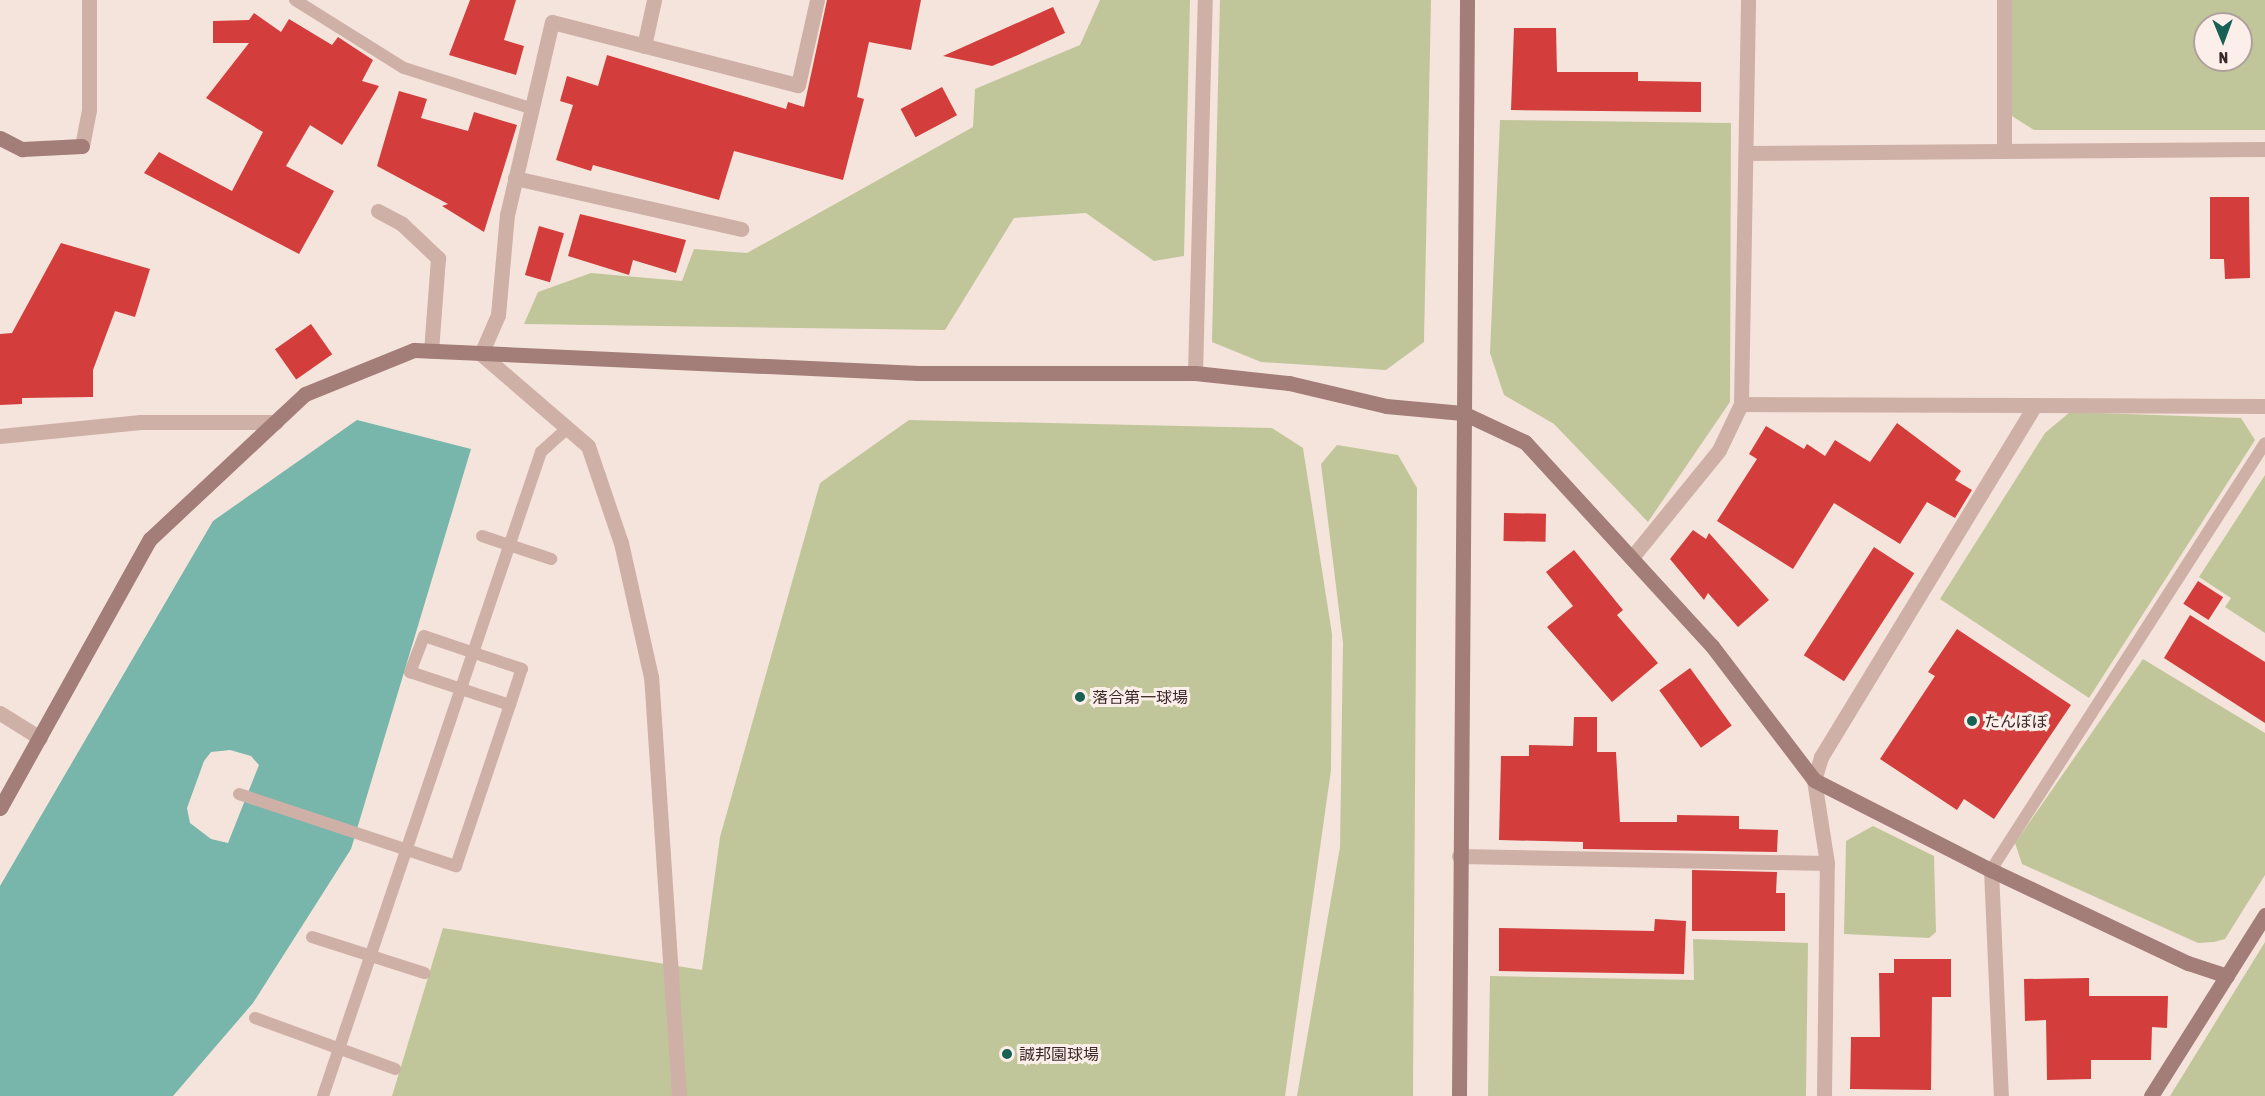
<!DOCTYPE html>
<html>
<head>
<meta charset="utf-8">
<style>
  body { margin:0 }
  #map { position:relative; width:2265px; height:1096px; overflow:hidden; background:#f5e4dc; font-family:"Asap Condensed","Noto Sans JP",sans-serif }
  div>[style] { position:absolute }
  .green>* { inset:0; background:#c1c69a }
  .water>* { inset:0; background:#78b5aa }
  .building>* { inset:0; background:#d33e3c; transform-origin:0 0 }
  .lane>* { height:12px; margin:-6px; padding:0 6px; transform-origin:6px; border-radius:6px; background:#cfb0a7 }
  .street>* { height:15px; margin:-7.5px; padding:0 7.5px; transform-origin:7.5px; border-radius:7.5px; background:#cfb0a7 }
  .secondary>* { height:15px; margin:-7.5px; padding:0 7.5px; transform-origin:7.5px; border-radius:7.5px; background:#a37d77 }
  .dots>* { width:16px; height:16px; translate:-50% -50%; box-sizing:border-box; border:3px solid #fcefe9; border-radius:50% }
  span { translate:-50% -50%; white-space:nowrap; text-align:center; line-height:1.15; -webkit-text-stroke:6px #fcefe9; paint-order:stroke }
  .poi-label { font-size:16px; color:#3a2928 }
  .left { translate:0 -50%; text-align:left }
  .north { position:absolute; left:2193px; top:12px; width:60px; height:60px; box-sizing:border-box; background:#fcefe9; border:2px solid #aea09c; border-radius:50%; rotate:179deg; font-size:16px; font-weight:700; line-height:24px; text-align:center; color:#3a2928 }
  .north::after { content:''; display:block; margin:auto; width:21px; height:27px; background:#186155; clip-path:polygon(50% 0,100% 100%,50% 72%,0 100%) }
</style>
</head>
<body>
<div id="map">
  <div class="green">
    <div style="clip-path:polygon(1100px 0,1190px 0,1184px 256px,1154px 261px,1086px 213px,1014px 218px,945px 330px,524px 324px,538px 292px,591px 273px,682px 281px,694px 249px,747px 253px,973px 127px,975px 89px,1080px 45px)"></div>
    <div style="clip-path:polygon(1220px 0,1431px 0,1424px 342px,1386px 370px,1261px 362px,1212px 342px)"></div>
    <div style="clip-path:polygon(evenodd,2011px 0,2265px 0,2265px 130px,2034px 130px,2004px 111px,2011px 0,2205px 24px,2241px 24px,2241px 60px,2205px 60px,2205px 24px)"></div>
    <div style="clip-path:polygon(1500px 120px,1731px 123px,1730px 402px,1648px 522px,1554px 424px,1504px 395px,1490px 353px)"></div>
    <div style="clip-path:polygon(2070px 412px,2241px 418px,2255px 440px,2089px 698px,1940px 599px,2045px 433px)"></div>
    <div style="clip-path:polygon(909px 420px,1272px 428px,1303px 448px,1332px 634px,1331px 770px,1285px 1096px,392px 1096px,443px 928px,702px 970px,720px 837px,820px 483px)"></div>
    <div style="clip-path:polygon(1337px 445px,1398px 455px,1417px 488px,1413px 1096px,1297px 1096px,1340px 847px,1343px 643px,1321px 464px)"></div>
    <div style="clip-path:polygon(2265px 475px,2265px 633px,2225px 607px,2231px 598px,2199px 577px)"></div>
    <div style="clip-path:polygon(2143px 659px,2265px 733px,2265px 875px,2225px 939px,2214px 942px,2198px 943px,2022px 864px,2015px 843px)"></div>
    <div style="clip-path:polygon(1873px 826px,1934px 856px,1936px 932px,1929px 938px,1844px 934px,1846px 841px)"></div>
    <div style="clip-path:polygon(1693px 939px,1808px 943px,1806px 1096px,1488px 1096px,1490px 976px,1694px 980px)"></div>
    <div style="clip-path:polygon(2265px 942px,2265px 1096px,2170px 1096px)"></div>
  </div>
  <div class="water">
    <div style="clip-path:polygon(evenodd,357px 420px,471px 449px,351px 849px,253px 1003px,173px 1096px,0 1096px,0 886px,213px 521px,357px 420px,230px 750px,251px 756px,259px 765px,228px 843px,211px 839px,190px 823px,187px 808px,204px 761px,211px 752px,230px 750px)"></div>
  </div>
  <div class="building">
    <div style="clip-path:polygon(470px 0,516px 0,504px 40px,524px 46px,516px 75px,449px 55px)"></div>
    <div style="clip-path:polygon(827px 0,921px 0,911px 50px,869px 42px,857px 97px,864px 99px,843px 180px,734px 151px,719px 200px,593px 165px,591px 171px,556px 160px,573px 105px,560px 101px,567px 76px,598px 86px,607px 55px,786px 109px,788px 102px,804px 107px)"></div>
    <div style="clip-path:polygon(1053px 7px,1065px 33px,1018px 55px,992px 66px,943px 56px)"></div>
    <div style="clip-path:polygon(254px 13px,281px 32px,289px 19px,332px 45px,338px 37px,373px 60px,362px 81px,379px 86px,342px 145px,310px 125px,286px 166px,334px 191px,299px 254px,144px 173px,159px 152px,232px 191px,263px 132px,206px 98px,249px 43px,213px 43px,213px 21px,249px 20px)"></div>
    <div style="clip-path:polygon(1514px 28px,1556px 28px,1557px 72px,1638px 72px,1638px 81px,1701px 82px,1701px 112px,1511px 110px)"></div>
    <div style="left:942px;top:87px;width:32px;height:47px;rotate:62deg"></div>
    <div style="clip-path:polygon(399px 91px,427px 99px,421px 118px,468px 131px,474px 112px,517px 125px,484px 232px,442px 206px,448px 204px,377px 166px)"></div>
    <div style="clip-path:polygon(2210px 197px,2249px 197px,2250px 278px,2225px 279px,2224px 259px,2210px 259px)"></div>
    <div style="clip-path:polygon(580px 214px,686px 240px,676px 273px,633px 260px,629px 275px,568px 256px)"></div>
    <div style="left:539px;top:226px;width:26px;height:51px;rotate:16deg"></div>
    <div style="clip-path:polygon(61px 243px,150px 269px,135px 317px,115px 311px,93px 370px,93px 397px,22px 398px,22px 404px,0 405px,0 334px,12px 333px)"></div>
    <div style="left:311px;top:324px;width:37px;height:44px;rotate:55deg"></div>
    <div style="clip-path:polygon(1897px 423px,1961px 471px,1955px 480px,1972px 490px,1955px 518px,1927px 502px,1900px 544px,1834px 503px,1793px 569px,1717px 521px,1757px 459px,1749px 454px,1766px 426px,1804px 449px,1807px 444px,1825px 456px,1835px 440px,1870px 462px)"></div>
    <div style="left:1504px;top:513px;width:42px;height:28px;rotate:1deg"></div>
    <div style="clip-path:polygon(1693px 530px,1706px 539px,1709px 533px,1769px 600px,1738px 627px,1708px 593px,1704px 600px,1670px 559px)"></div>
    <div style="left:1874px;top:547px;width:48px;height:129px;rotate:33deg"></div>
    <div style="clip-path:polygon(1574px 550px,1623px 610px,1617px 615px,1658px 663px,1612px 702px,1547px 627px,1573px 606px,1546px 572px)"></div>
    <div style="left:2198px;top:581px;width:30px;height:27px;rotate:33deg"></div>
    <div style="clip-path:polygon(2190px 615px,2265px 662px,2265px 723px,2164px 658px)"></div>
    <div style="clip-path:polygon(1957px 629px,2071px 705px,1994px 819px,1964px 799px,1957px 810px,1880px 759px,1935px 676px,1928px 672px)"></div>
    <div style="left:1690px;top:668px;width:71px;height:38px;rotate:54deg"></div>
    <div style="clip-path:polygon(1574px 717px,1597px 717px,1597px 752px,1616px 752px,1620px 822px,1677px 822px,1677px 815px,1739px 816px,1739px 829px,1778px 830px,1777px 852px,1583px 849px,1583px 842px,1499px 840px,1501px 756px,1529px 756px,1529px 745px,1573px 746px)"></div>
    <div style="clip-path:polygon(1692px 870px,1777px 872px,1776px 893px,1785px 893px,1785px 931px,1692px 931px)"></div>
    <div style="clip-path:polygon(1655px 919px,1686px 921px,1684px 974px,1499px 971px,1499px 928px,1654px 931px)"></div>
    <div style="clip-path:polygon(1894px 959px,1951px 959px,1951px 997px,1932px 997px,1931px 1090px,1850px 1089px,1851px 1037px,1880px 1037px,1879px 973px,1894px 973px)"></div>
    <div style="clip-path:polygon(2089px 978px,2089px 996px,2168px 996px,2167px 1028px,2152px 1027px,2151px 1060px,2091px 1060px,2091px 1079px,2047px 1080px,2046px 1020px,2025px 1021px,2024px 979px)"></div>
  </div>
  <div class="lane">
    <div style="left:295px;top:0;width:128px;rotate:32deg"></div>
    <div style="left:404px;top:68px;width:135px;rotate:17.6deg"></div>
    <div style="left:482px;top:536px;width:73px;rotate:18.4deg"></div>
    <div style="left:239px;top:794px;width:229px;rotate:18.4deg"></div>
    <div style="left:456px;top:866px;width:170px;rotate:-71.5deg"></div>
    <div style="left:510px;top:705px;width:38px;rotate:-72deg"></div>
    <div style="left:522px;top:669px;width:103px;rotate:-161.4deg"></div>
    <div style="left:424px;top:636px;width:39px;rotate:111deg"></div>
    <div style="left:410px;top:672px;width:105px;rotate:18.3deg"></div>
    <div style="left:1991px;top:870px;width:507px;rotate:-57.31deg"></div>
    <div style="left:312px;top:937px;width:118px;rotate:17.8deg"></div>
    <div style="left:255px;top:1018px;width:149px;rotate:20deg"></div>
    <div style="left:323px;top:1096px;width:680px;rotate:-71.3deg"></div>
    <div style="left:541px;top:452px;width:36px;rotate:-42deg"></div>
  </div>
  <div class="street">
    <div style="left:2004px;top:0;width:147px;rotate:90deg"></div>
    <div style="left:644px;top:46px;width:47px;rotate:-77.7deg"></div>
    <div style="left:82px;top:146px;width:37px;rotate:-79deg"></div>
    <div style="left:89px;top:110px;width:110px;rotate:-90deg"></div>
    <div style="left:1746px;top:153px;width:519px;rotate:-0.44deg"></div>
    <div style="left:515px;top:178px;width:232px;rotate:12.7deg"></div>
    <div style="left:378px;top:211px;width:27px;rotate:28deg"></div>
    <div style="left:402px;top:224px;width:50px;rotate:43.4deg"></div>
    <div style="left:438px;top:258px;width:93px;rotate:94.3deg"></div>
    <div style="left:1195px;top:373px;width:373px;rotate:-88.5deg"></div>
    <div style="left:1741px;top:404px;width:524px;rotate:0.22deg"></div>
    <div style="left:0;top:436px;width:141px;rotate:-5.7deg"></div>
    <div style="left:140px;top:422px;width:136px"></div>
    <div style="left:1633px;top:556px;width:136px;rotate:-50.9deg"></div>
    <div style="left:1719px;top:450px;width:51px;rotate:-64.4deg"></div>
    <div style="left:1741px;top:404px;width:404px;rotate:-89deg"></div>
    <div style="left:0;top:713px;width:47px;rotate:32deg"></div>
    <div style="left:1459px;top:856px;width:368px;rotate:1.1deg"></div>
    <div style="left:1991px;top:870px;width:226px;rotate:87.5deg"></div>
    <div style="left:679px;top:1096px;width:420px;rotate:-93.8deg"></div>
    <div style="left:651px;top:677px;width:137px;rotate:-102.6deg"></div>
    <div style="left:621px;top:543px;width:102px;rotate:-108.8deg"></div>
    <div style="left:588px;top:446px;width:141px;rotate:-139.3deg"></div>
    <div style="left:481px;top:354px;width:43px;rotate:-66.4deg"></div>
    <div style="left:498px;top:315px;width:100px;rotate:-84.9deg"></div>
    <div style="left:507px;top:215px;width:198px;rotate:-76.9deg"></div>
    <div style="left:552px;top:22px;width:254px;rotate:14.4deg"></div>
    <div style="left:798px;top:85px;width:87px;rotate:-77.4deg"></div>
    <div style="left:1824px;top:1096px;width:233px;rotate:-89.3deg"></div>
    <div style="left:1827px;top:863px;width:84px;rotate:-98.9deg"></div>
    <div style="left:1814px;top:780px;width:24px;rotate:-73deg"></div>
    <div style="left:1821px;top:757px;width:408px;rotate:-58.7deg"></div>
  </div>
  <div class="secondary">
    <div style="left:0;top:138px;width:25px;rotate:27deg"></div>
    <div style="left:22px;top:149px;width:60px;rotate:-2.9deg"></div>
    <div style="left:0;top:808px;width:308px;rotate:-60.9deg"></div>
    <div style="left:150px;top:539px;width:212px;rotate:-43.1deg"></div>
    <div style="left:305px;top:394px;width:118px;rotate:-22deg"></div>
    <div style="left:414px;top:350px;width:505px;rotate:2.61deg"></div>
    <div style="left:918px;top:373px;width:277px"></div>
    <div style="left:1195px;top:373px;width:95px;rotate:6.1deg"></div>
    <div style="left:1289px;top:383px;width:100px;rotate:13.3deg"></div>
    <div style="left:1386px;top:406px;width:77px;rotate:5.2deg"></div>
    <div style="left:1463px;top:413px;width:68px;rotate:25.1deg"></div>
    <div style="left:1525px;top:442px;width:277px;rotate:47.5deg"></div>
    <div style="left:1712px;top:646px;width:168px;rotate:52.7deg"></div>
    <div style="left:1814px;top:780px;width:199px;rotate:27deg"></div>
    <div style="left:1991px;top:870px;width:218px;rotate:25.3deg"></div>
    <div style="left:2188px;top:963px;width:41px;rotate:18.4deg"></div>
    <div style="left:1459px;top:1096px;width:1096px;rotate:-89.58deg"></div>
    <div style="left:2151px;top:1096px;width:214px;rotate:-57.8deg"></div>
  </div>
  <div class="dots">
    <div style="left:1080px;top:697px;background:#186155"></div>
    <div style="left:1972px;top:721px;background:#186155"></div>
    <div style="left:1007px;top:1054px;background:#186155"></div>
  </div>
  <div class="poi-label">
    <span class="left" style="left:1092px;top:697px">落合第一球場</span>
    <span class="left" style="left:1984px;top:721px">たんぽぽ</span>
    <span class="left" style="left:1019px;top:1054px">誠邦園球場</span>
  </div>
  <div class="north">N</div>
</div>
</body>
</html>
